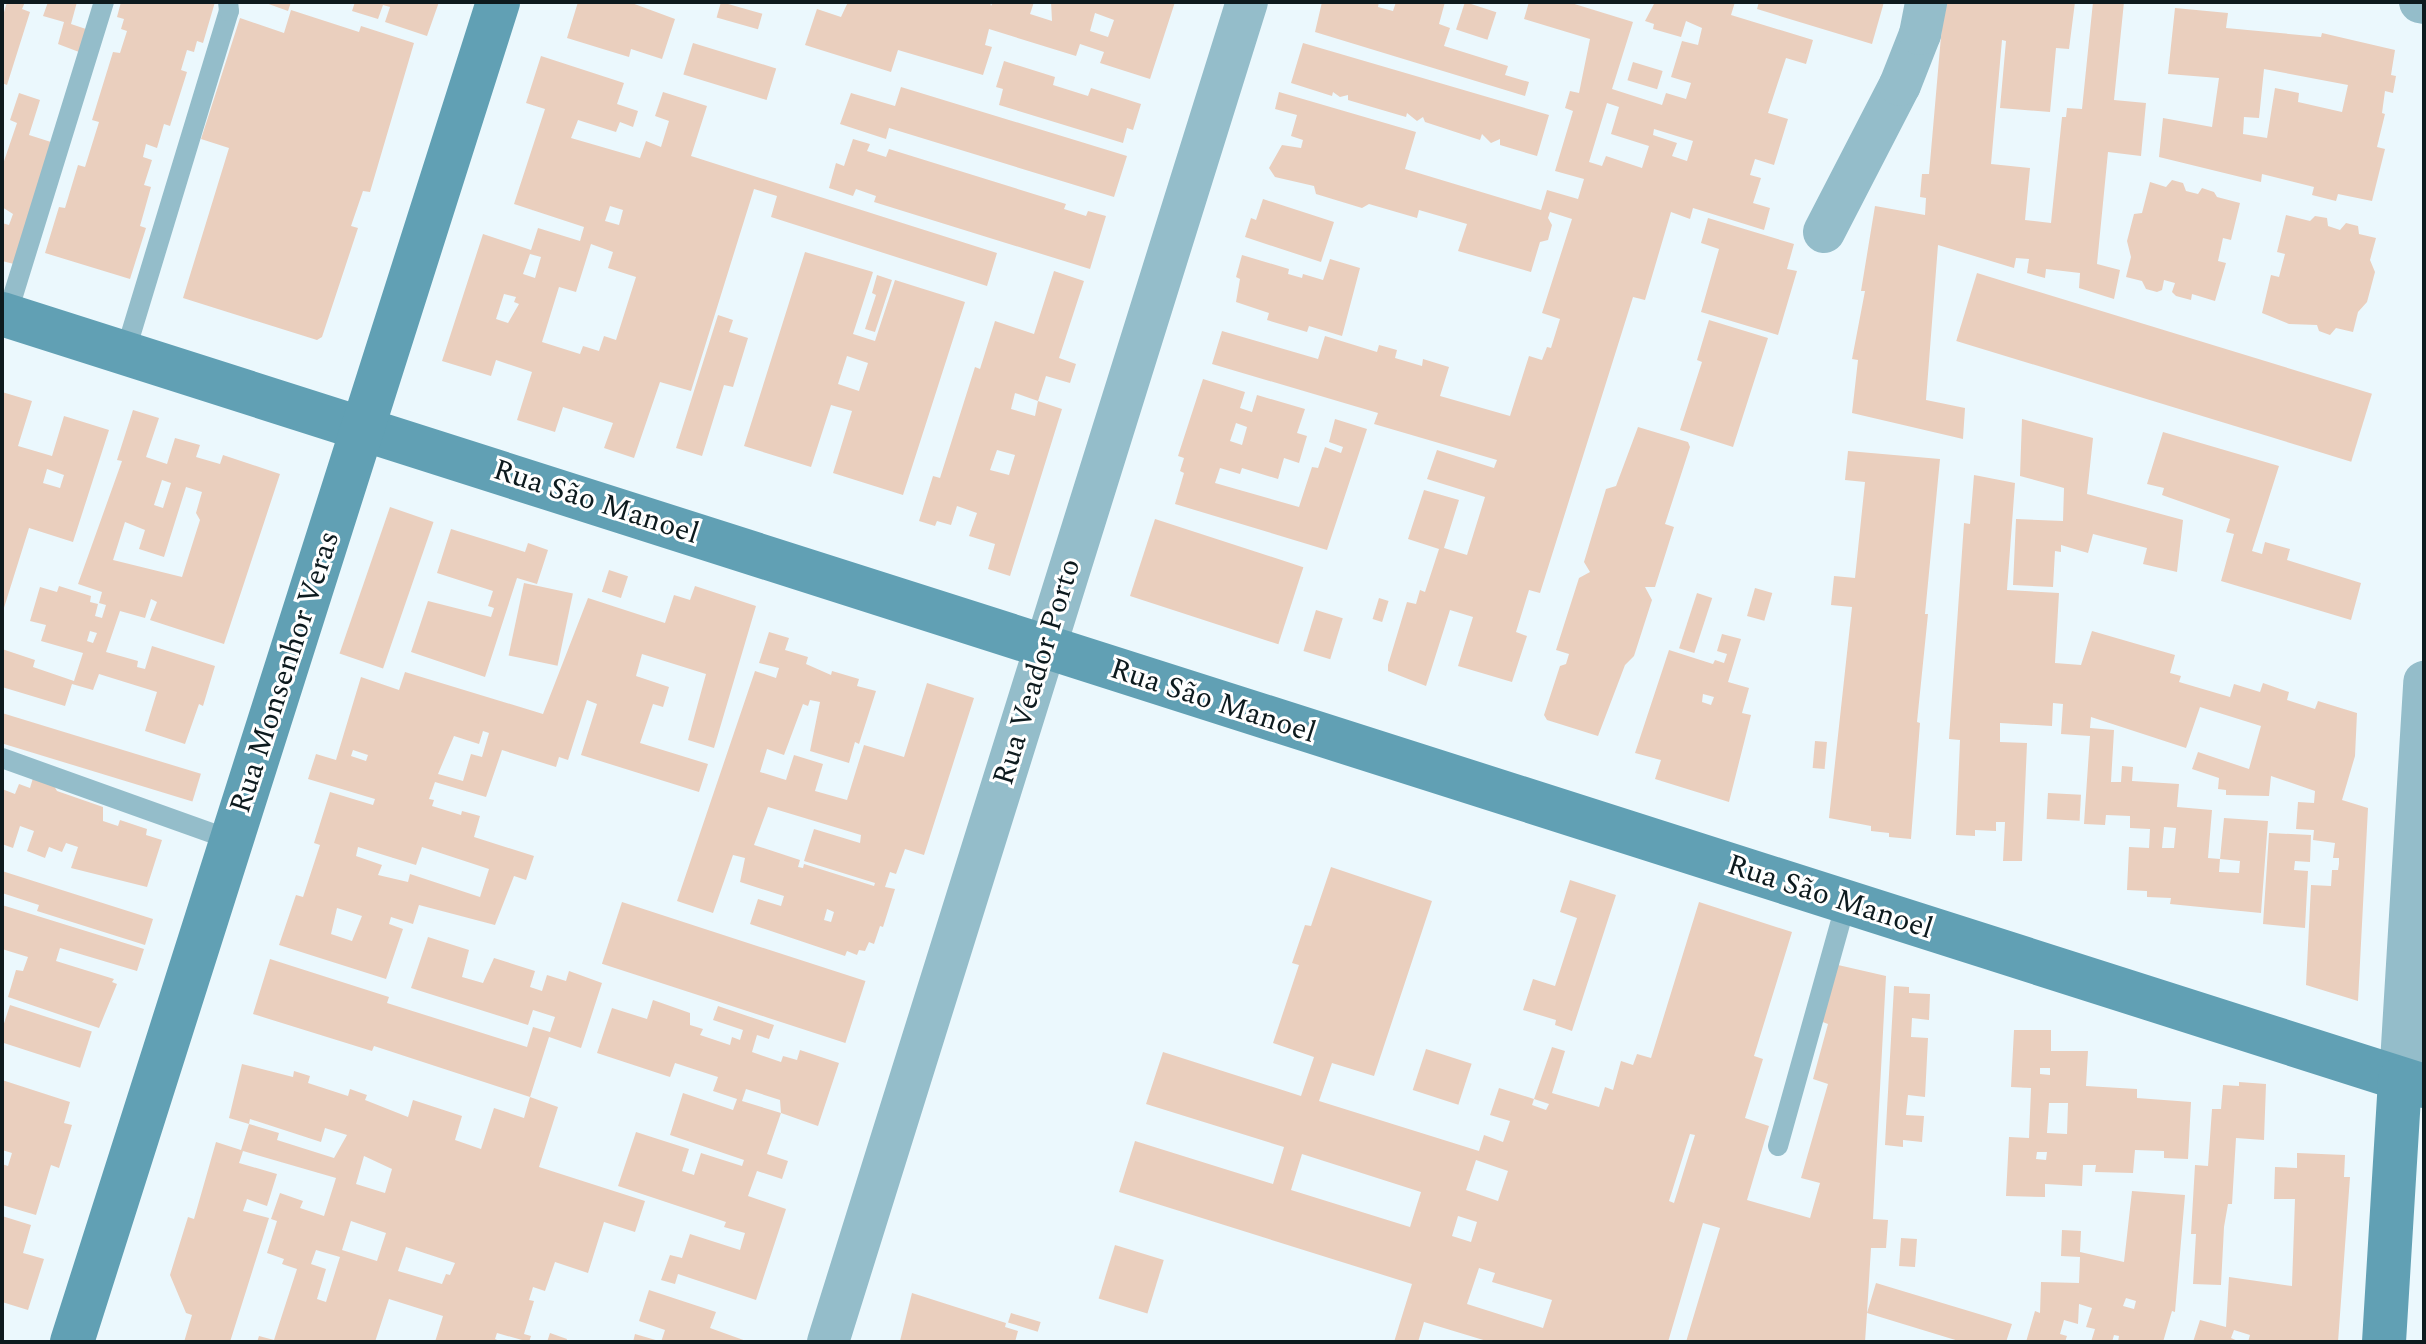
<!DOCTYPE html>
<html>
<head>
<meta charset="utf-8">
<style>
  body { margin:0 }
  #map { position:relative; width:2426px; height:1344px; overflow:hidden; background:#ebf8fd; font-family:Spectral,serif }
  div>[style] { position:absolute }
  .building>* { inset:0; background:#eacfbe; transform-origin:0 0 }
  .lane>* { height:20px; margin:-10px; padding:0 10px; transform-origin:10px; border-radius:10px; background:#94bdca }
  .street>* { height:42px; margin:-21px; padding:0 21px; transform-origin:21px; border-radius:21px; background:#94bdca }
  .secondary>* { height:44px; margin:-22px; padding:0 22px; transform-origin:22px; border-radius:22px; background:#61a0b4 }
  span { translate:-50% -50%; white-space:nowrap; text-align:center; line-height:1.15; -webkit-text-stroke:6px #fff; paint-order:stroke }
  .street-label { font-size:30px; color:#0d1a1e }
  .frame { position:absolute; inset:0; border:4px solid #0d1a1e; pointer-events:none }
</style>
</head>
<body>
<div id="map">
  <div class="building">
    <div style="clip-path:polygon(7px 2px,25px 2px,22px 9px,30px 12px,7px 85px,2px 83px,2px 19px)"></div>
    <div style="clip-path:polygon(48px 2px,77px 2px,71px 24px,86px 29px,79px 52px,58px 44px,64px 22px,43px 16px)"></div>
    <div style="clip-path:polygon(121px 2px,215px 2px,203px 43px,197px 41px,194px 52px,187px 50px,181px 70px,187px 72px,170px 126px,164px 124px,157px 148px,146px 144px,143px 157px,152px 160px,144px 185px,151px 187px,140px 226px,146px 228px,130px 279px,45px 253px,59px 207px,65px 208px,78px 165px,85px 167px,99px 122px,92px 120px,113px 52px,120px 53px,127px 31px,121px 29px,124px 19px,117px 17px)"></div>
    <div style="clip-path:polygon(263px 2px,291px 2px,288px 11px)"></div>
    <div style="clip-path:polygon(355px 2px,439px 2px,427px 36px,385px 22px,390px 7px,383px 5px,378px 19px,352px 11px)"></div>
    <div style="clip-path:polygon(578px 2px,629px 2px,675px 19px,662px 59px,631px 49px,629px 57px,567px 38px)"></div>
    <div style="left:721px;top:2px;width:43px;height:16px;rotate:16deg"></div>
    <div style="clip-path:polygon(evenodd,848px 2px,990px 2px,991px 6px,993px 2px,1034px 2px,1030px 14px,1052px 21px,1051px 2px,1175px 2px,1150px 79px,1100px 63px,1104px 52px,1080px 44px,1076px 56px,989px 29px,985px 45px,992px 47px,983px 75px,898px 50px,891px 72px,805px 45px,817px 9px,841px 17px,848px 2px,1095px 13px,1114px 20px,1108px 37px,1090px 31px,1095px 13px)"></div>
    <div style="clip-path:polygon(1322px 2px,1379px 2px,1378px 7px,1393px 11px,1396px 2px,1445px 2px,1439px 24px,1450px 28px,1444px 46px,1508px 66px,1505px 75px,1529px 82px,1525px 96px,1315px 32px)"></div>
    <div style="left:1465px;top:2px;width:33px;height:29px;rotate:18deg"></div>
    <div style="clip-path:polygon(evenodd,1529px 2px,1568px 2px,1633px 22px,1612px 89px,1662px 105px,1666px 93px,1686px 99px,1691px 83px,1671px 77px,1682px 41px,1698px 45px,1702px 28px,1686px 21px,1681px 37px,1653px 29px,1654px 24px,1645px 21px,1655px 2px,1735px 2px,1731px 15px,1813px 40px,1806px 64px,1786px 58px,1768px 113px,1788px 119px,1774px 165px,1755px 159px,1750px 175px,1761px 178px,1753px 203px,1770px 208px,1764px 230px,1693px 208px,1690px 219px,1671px 212px,1645px 300px,1633px 297px,1540px 593px,1529px 590px,1516px 632px,1527px 636px,1512px 682px,1458px 666px,1473px 617px,1450px 610px,1426px 686px,1388px 671px,1388px 665px,1407px 602px,1416px 604px,1420px 590px,1425px 592px,1439px 549px,1408px 539px,1424px 490px,1459px 500px,1444px 548px,1467px 555px,1485px 497px,1427px 479px,1437px 450px,1494px 468px,1497px 460px,1374px 424px,1378px 413px,1212px 364px,1222px 331px,1318px 359px,1325px 336px,1377px 352px,1379px 345px,1397px 350px,1395px 358px,1422px 366px,1423px 359px,1449px 367px,1440px 396px,1510px 416px,1529px 356px,1542px 360px,1547px 347px,1551px 348px,1560px 319px,1542px 313px,1572px 219px,1550px 212px,1548px 218px,1552px 225px,1548px 240px,1540px 242px,1531px 272px,1458px 251px,1467px 224px,1419px 210px,1417px 218px,1369px 204px,1362px 208px,1316px 194px,1314px 186px,1275px 177px,1269px 168px,1282px 145px,1301px 148px,1303px 140px,1291px 136px,1297px 115px,1275px 109px,1279px 92px,1416px 132px,1405px 169px,1541px 210px,1547px 190px,1578px 199px,1584px 179px,1555px 171px,1573px 111px,1565px 108px,1570px 91px,1579px 93px,1590px 39px,1524px 19px,1529px 2px,1607px 103px,1619px 107px,1611px 134px,1649px 146px,1642px 168px,1606px 156px,1602px 166px,1589px 162px,1607px 103px,1529px 2px,1654px 129px,1693px 141px,1687px 161px,1672px 156px,1677px 143px,1653px 135px,1654px 129px)"></div>
    <div style="clip-path:polygon(1759px 2px,1884px 2px,1872px 44px,1757px 9px)"></div>
    <div style="clip-path:polygon(1944px 2px,2075px 2px,2069px 49px,2056px 48px,2050px 112px,2000px 108px,2006px 41px,2002px 40px,1991px 164px,2030px 168px,2025px 220px,2051px 223px,2062px 117px,2066px 117px,2067px 108px,2082px 109px,2093px 2px,2124px 2px,2114px 100px,2146px 103px,2141px 156px,2108px 152px,2097px 264px,2120px 270px,2114px 299px,2079px 288px,2080px 273px,2046px 269px,2045px 278px,2027px 273px,2029px 259px,2016px 258px,2014px 268px,1938px 245px,1926px 400px,1965px 408px,1963px 439px,1852px 413px,1858px 360px,1852px 359px,1865px 291px,1861px 291px,1875px 206px,1925px 215px,1926px 198px,1920px 197px,1922px 174px,1929px 174px)"></div>
    <div style="clip-path:polygon(evenodd,2175px 8px,2228px 13px,2226px 28px,2321px 37px,2322px 33px,2395px 50px,2391px 75px,2396px 76px,2393px 93px,2385px 91px,2382px 113px,2385px 114px,2377px 147px,2385px 149px,2372px 201px,2338px 194px,2336px 201px,2312px 195px,2314px 187px,2262px 174px,2261px 182px,2159px 157px,2163px 118px,2212px 127px,2219px 78px,2168px 74px,2175px 8px,2264px 69px,2348px 85px,2342px 112px,2298px 102px,2299px 93px,2275px 88px,2267px 138px,2243px 134px,2244px 117px,2259px 118px,2264px 69px)"></div>
    <div style="clip-path:polygon(291px 10px,359px 32px,361px 26px,414px 43px,370px 192px,363px 191px,351px 226px,358px 228px,322px 337px,317px 340px,183px 298px,229px 148px,201px 139px,240px 18px,284px 33px)"></div>
    <div style="left:693px;top:43px;width:87px;height:33px;rotate:17deg"></div>
    <div style="clip-path:polygon(1303px 43px,1549px 115px,1537px 156px,1500px 145px,1500px 139px,1491px 143px,1482px 134px,1480px 140px,1425px 122px,1423px 117px,1417px 121px,1407px 113px,1406px 117px,1348px 100px,1348px 95px,1340px 97px,1333px 92px,1332px 96px,1291px 83px)"></div>
    <div style="clip-path:polygon(evenodd,541px 56px,624px 83px,617px 104px,638px 111px,633px 127px,620px 122px,616px 132px,578px 120px,571px 138px,640px 158px,646px 141px,661px 147px,669px 121px,655px 116px,663px 92px,707px 106px,691px 156px,997px 253px,987px 286px,771px 217px,777px 196px,754px 189px,691px 391px,660px 382px,634px 458px,604px 448px,613px 423px,563px 407px,555px 432px,517px 420px,532px 372px,496px 360px,491px 376px,442px 361px,483px 234px,531px 250px,538px 228px,580px 241px,584px 227px,514px 204px,545px 109px,526px 103px,541px 56px,610px 206px,623px 210px,619px 225px,605px 221px,610px 206px,541px 56px,591px 244px,613px 252px,608px 268px,636px 277px,616px 340px,604px 336px,599px 351px,583px 346px,580px 354px,542px 342px,559px 287px,576px 292px,591px 244px,541px 56px,530px 254px,541px 257px,535px 278px,523px 274px,530px 254px,541px 56px,504px 294px,516px 297px,514px 302px,519px 304px,508px 323px,496px 319px,504px 294px)"></div>
    <div style="clip-path:polygon(1004px 61px,1055px 77px,1053px 85px,1088px 96px,1091px 88px,1141px 104px,1133px 130px,1127px 128px,1123px 143px,999px 105px,1003px 89px,996px 87px)"></div>
    <div style="left:1633px;top:62px;width:31px;height:19px;rotate:17deg"></div>
    <div style="clip-path:polygon(901px 87px,1127px 156px,1114px 197px,889px 128px,886px 139px,840px 124px,851px 93px,895px 106px)"></div>
    <div style="clip-path:polygon(19px 93px,40px 100px,29px 135px,51px 142px,14px 264px,2px 261px,2px 223px,9px 225px,13px 214px,2px 207px,2px 167px,17px 123px,10px 120px)"></div>
    <div style="clip-path:polygon(853px 139px,870px 144px,867px 151px,886px 157px,889px 149px,1066px 204px,1064px 209px,1086px 216px,1088px 211px,1106px 216px,1090px 269px,874px 202px,876px 196px,856px 189px,853px 196px,829px 188px,836px 163px,844px 166px)"></div>
    <div style="clip-path:polygon(2172px 180px,2183px 183px,2186px 191px,2198px 194px,2202px 188px,2214px 192px,2217px 197px,2240px 203px,2231px 240px,2223px 238px,2218px 261px,2226px 263px,2215px 301px,2192px 294px,2191px 300px,2176px 296px,2172px 292px,2175px 283px,2164px 280px,2162px 290px,2157px 292px,2146px 289px,2142px 281px,2126px 277px,2131px 257px,2127px 241px,2134px 214px,2142px 213px,2150px 182px,2166px 187px)"></div>
    <div style="clip-path:polygon(1263px 199px,1334px 222px,1321px 262px,1245px 237px,1251px 218px,1256px 220px)"></div>
    <div style="clip-path:polygon(2286px 215px,2310px 221px,2315px 216px,2327px 218px,2328px 226px,2340px 230px,2346px 223px,2358px 226px,2359px 234px,2376px 238px,2370px 260px,2375px 272px,2367px 302px,2358px 312px,2353px 332px,2336px 328px,2330px 335px,2319px 331px,2317px 325px,2289px 324px,2262px 313px,2271px 275px,2279px 277px,2285px 254px,2277px 252px)"></div>
    <div style="clip-path:polygon(1708px 218px,1794px 244px,1787px 269px,1797px 271px,1778px 335px,1701px 312px,1719px 249px,1701px 243px)"></div>
    <div style="clip-path:polygon(evenodd,805px 252px,873px 272px,853px 334px,875px 341px,895px 280px,965px 302px,903px 495px,833px 473px,852px 411px,831px 405px,811px 467px,744px 446px,805px 252px,847px 356px,868px 363px,859px 391px,838px 384px,847px 356px)"></div>
    <div style="clip-path:polygon(1242px 255px,1289px 269px,1288px 274px,1302px 278px,1303px 274px,1323px 280px,1330px 259px,1360px 268px,1342px 336px,1309px 326px,1307px 332px,1267px 320px,1269px 313px,1236px 302px,1240px 279px,1236px 277px)"></div>
    <div style="clip-path:polygon(evenodd,1054px 271px,1084px 281px,1059px 358px,1076px 364px,1070px 383px,1046px 376px,1038px 401px,1015px 393px,1011px 409px,1035px 416px,1038px 401px,1062px 409px,1010px 576px,988px 569px,995px 544px,969px 536px,977px 513px,957px 506px,951px 525px,937px 521px,935px 526px,919px 521px,933px 476px,940px 478px,975px 367px,980px 369px,995px 321px,1034px 334px,1054px 271px,997px 450px,1015px 455px,1009px 475px,990px 470px,997px 450px)"></div>
    <div style="left:1977px;top:273px;width:413px;height:71px;rotate:17deg"></div>
    <div style="clip-path:polygon(877px 275px,892px 280px,875px 332px,865px 329px,876px 295px,872px 293px)"></div>
    <div style="clip-path:polygon(718px 315px,733px 320px,729px 332px,748px 338px,733px 387px,724px 385px,702px 456px,676px 448px)"></div>
    <div style="clip-path:polygon(1709px 320px,1768px 338px,1733px 447px,1680px 430px,1702px 362px,1697px 360px)"></div>
    <div style="clip-path:polygon(evenodd,1203px 379px,1245px 392px,1240px 408px,1252px 412px,1257px 395px,1305px 409px,1297px 433px,1307px 436px,1299px 463px,1284px 458px,1278px 479px,1242px 468px,1240px 474px,1220px 468px,1215px 483px,1299px 507px,1312px 467px,1318px 468px,1325px 447px,1341px 453px,1343px 447px,1329px 442px,1335px 419px,1367px 429px,1327px 550px,1175px 504px,1184px 473px,1180px 471px,1184px 458px,1178px 456px,1203px 379px,1236px 423px,1247px 427px,1242px 445px,1230px 441px,1236px 423px)"></div>
    <div style="clip-path:polygon(evenodd,2px 392px,32px 401px,18px 446px,52px 456px,64px 416px,109px 430px,73px 542px,29px 528px,3px 611px,2px 392px,47px 469px,64px 475px,60px 488px,43px 483px,47px 469px)"></div>
    <div style="clip-path:polygon(evenodd,133px 410px,159px 418px,146px 457px,167px 464px,175px 438px,200px 445px,196px 457px,220px 464px,223px 455px,280px 474px,224px 644px,150px 620px,157px 602px,151px 599px,145px 618px,120px 611px,106px 652px,138px 661px,137px 667px,145px 669px,152px 646px,215px 666px,203px 706px,199px 704px,185px 744px,145px 731px,157px 692px,99px 674px,93px 690px,72px 684px,65px 706px,2px 687px,2px 649px,35px 660px,33px 667px,74px 681px,83px 653px,41px 641px,46px 625px,30px 621px,40px 587px,57px 592px,59px 586px,91px 596px,90px 602px,98px 604px,95px 616px,102px 618px,106px 605px,99px 603px,102px 592px,78px 584px,122px 461px,117px 460px,133px 410px,162px 480px,171px 483px,163px 508px,154px 505px,162px 480px,133px 410px,186px 487px,202px 492px,196px 513px,200px 520px,182px 577px,113px 560px,125px 522px,145px 530px,139px 549px,164px 557px,186px 487px,133px 410px,90px 631px,97px 633px,93px 643px,87px 641px,90px 631px)"></div>
    <div style="clip-path:polygon(2022px 419px,2093px 438px,2087px 494px,2183px 520px,2177px 572px,2143px 564px,2147px 548px,2093px 534px,2088px 553px,2061px 545px,2061px 552px,2055px 551px,2053px 587px,2013px 585px,2016px 519px,2063px 521px,2064px 488px,2020px 476px)"></div>
    <div style="clip-path:polygon(1638px 427px,1688px 442px,1690px 447px,1665px 524px,1674px 527px,1655px 587px,1645px 587px,1652px 600px,1634px 656px,1625px 665px,1598px 736px,1547px 720px,1544px 715px,1560px 666px,1566px 664px,1569px 654px,1556px 650px,1579px 578px,1590px 572px,1584px 562px,1606px 489px,1616px 486px)"></div>
    <div style="clip-path:polygon(2163px 432px,2279px 466px,2252px 551px,2262px 554px,2265px 542px,2290px 549px,2287px 560px,2361px 583px,2351px 620px,2221px 581px,2234px 534px,2226px 532px,2230px 519px,2162px 495px,2164px 488px,2147px 484px)"></div>
    <div style="clip-path:polygon(1848px 451px,1940px 459px,1925px 614px,1928px 614px,1917px 722px,1920px 723px,1911px 839px,1889px 837px,1889px 833px,1871px 831px,1871px 826px,1829px 818px,1852px 607px,1831px 605px,1834px 576px,1855px 578px,1865px 482px,1845px 480px)"></div>
    <div style="clip-path:polygon(evenodd,1974px 475px,2015px 483px,2007px 590px,2059px 593px,2055px 663px,2081px 665px,2092px 631px,2175px 655px,2170px 673px,2181px 676px,2179px 682px,2230px 697px,2234px 684px,2260px 692px,2263px 683px,2289px 692px,2287px 700px,2315px 709px,2318px 701px,2357px 713px,2355px 756px,2342px 800px,2368px 808px,2358px 1001px,2306px 985px,2311px 885px,2331px 886px,2332px 870px,2338px 870px,2339px 864px,2339px 858px,2333px 858px,2335px 843px,2313px 840px,2314px 830px,2296px 829px,2298px 802px,2314px 803px,2315px 791px,2271px 776px,2269px 796px,2226px 795px,2226px 790px,2218px 789px,2219px 778px,2192px 769px,2198px 752px,2249px 769px,2261px 726px,2200px 707px,2186px 748px,2091px 717px,2090px 728px,2114px 730px,2111px 782px,2121px 782px,2122px 766px,2133px 767px,2132px 781px,2179px 784px,2177px 807px,2212px 810px,2208px 858px,2220px 859px,2224px 818px,2268px 821px,2261px 913px,2170px 904px,2171px 898px,2147px 897px,2147px 891px,2127px 890px,2129px 847px,2149px 848px,2150px 829px,2130px 828px,2130px 816px,2106px 815px,2105px 825px,2084px 824px,2090px 736px,2061px 734px,2063px 704px,2053px 703px,2052px 726px,2000px 723px,2000px 742px,2027px 743px,2022px 861px,2003px 861px,2005px 822px,1996px 822px,1996px 831px,1975px 830px,1975px 836px,1956px 835px,1960px 740px,1949px 739px,1964px 523px,1970px 524px,1974px 475px,2164px 827px,2176px 828px,2174px 848px,2162px 848px,2164px 827px,1974px 475px,2220px 859px,2240px 861px,2239px 873px,2219px 872px,2220px 859px)"></div>
    <div style="left:390px;top:507px;width:46px;height:155px;rotate:19deg"></div>
    <div style="left:1155px;top:519px;width:156px;height:81px;rotate:18deg"></div>
    <div style="clip-path:polygon(451px 529px,525px 552px,528px 543px,548px 550px,537px 584px,517px 578px,485px 677px,411px 652px,428px 601px,491px 617px,494px 608px,488px 606px,493px 591px,437px 573px)"></div>
    <div style="left:609px;top:570px;width:20px;height:23px;rotate:18deg"></div>
    <div style="left:524px;top:583px;width:50px;height:74px;rotate:12deg"></div>
    <div style="clip-path:polygon(evenodd,695px 586px,756px 606px,714px 748px,688px 740px,706px 674px,642px 654px,636px 676px,669px 687px,663px 707px,653px 704px,640px 743px,708px 764px,699px 792px,581px 755px,597px 704px,587px 700px,568px 760px,559px 757px,556px 767px,502px 750px,486px 797px,435px 782px,429px 799px,434px 800px,432px 806px,461px 815px,462px 811px,480px 816px,474px 837px,534px 856px,526px 880px,514px 876px,495px 925px,419px 905px,413px 924px,391px 917px,389px 924px,403px 929px,386px 979px,279px 945px,296px 895px,303px 897px,320px 845px,314px 843px,330px 792px,373px 805px,375px 799px,308px 779px,316px 754px,336px 760px,361px 677px,399px 690px,405px 672px,543px 714px,588px 598px,665px 623px,674px 595px,690px 600px,695px 586px,483px 731px,489px 733px,482px 757px,471px 754px,463px 781px,438px 774px,454px 736px,479px 744px,483px 731px,695px 586px,353px 750px,368px 755px,366px 761px,351px 756px,353px 750px,695px 586px,358px 847px,416px 865px,422px 847px,489px 869px,480px 897px,410px 874px,408px 882px,378px 875px,382px 865px,356px 856px,358px 847px,695px 586px,337px 908px,362px 916px,352px 941px,331px 934px,337px 908px)"></div>
    <div style="left:1755px;top:588px;width:18px;height:29px;rotate:16deg"></div>
    <div style="left:1697px;top:593px;width:16px;height:58px;rotate:18deg"></div>
    <div style="left:1379px;top:598px;width:10px;height:22px;rotate:17deg"></div>
    <div style="left:1316px;top:610px;width:28px;height:43px;rotate:17deg"></div>
    <div style="clip-path:polygon(evenodd,769px 632px,789px 638px,785px 650px,808px 657px,806px 664px,831px 675px,832px 671px,859px 679px,857px 686px,876px 691px,859px 744px,855px 742px,849px 763px,810px 751px,820px 702px,810px 700px,808px 706px,803px 704px,784px 755px,767px 749px,760px 772px,786px 780px,794px 755px,823px 764px,815px 791px,847px 800px,864px 745px,904px 757px,927px 683px,974px 698px,924px 855px,905px 849px,896px 874px,890px 872px,885px 887px,895px 889px,883px 927px,880px 926px,874px 944px,869px 942px,865px 951px,859px 950px,857px 955px,847px 951px,845px 956px,750px 924px,758px 899px,781px 906px,784px 896px,740px 882px,745px 858px,733px 855px,713px 913px,677px 901px,755px 671px,776px 678px,779px 668px,759px 663px,769px 632px,768px 807px,861px 835px,860px 843px,814px 829px,804px 861px,875px 883px,874px 886px,804px 864px,803px 868px,798px 867px,800px 860px,754px 845px,768px 807px,769px 632px,827px 909px,834px 912px,831px 922px,824px 920px,827px 909px)"></div>
    <div style="clip-path:polygon(evenodd,1722px 634px,1741px 639px,1728px 682px,1749px 688px,1742px 713px,1751px 715px,1729px 802px,1655px 779px,1661px 760px,1635px 753px,1669px 650px,1713px 664px,1715px 660px,1724px 663px,1727px 654px,1717px 651px,1722px 634px,1703px 694px,1714px 697px,1711px 705px,1702px 702px,1703px 694px)"></div>
    <div style="left:2px;top:713px;width:208px;height:29px;rotate:17deg"></div>
    <div style="left:1815px;top:741px;width:12px;height:27px;rotate:5deg"></div>
    <div style="clip-path:polygon(33px 778px,54px 786px,57px 791px,103px 807px,103px 821px,118px 826px,120px 820px,147px 829px,146px 835px,162px 840px,147px 887px,71px 868px,78px 847px,66px 843px,62px 852px,49px 847px,45px 858px,27px 851px,34px 831px,20px 826px,13px 848px,2px 844px,2px 789px,15px 794px,19px 784px,30px 788px)"></div>
    <div style="left:2048px;top:793px;width:33px;height:26px;rotate:3deg"></div>
    <div style="clip-path:polygon(2269px 833px,2311px 835px,2310px 862px,2295px 861px,2294px 870px,2308px 871px,2305px 928px,2263px 924px)"></div>
    <div style="clip-path:polygon(evenodd,1331px 867px,1432px 901px,1374px 1076px,1332px 1063px,1319px 1101px,1479px 1151px,1484px 1135px,1503px 1142px,1510px 1121px,1490px 1115px,1499px 1088px,1534px 1099px,1532px 1105px,1546px 1110px,1549px 1104px,1534px 1099px,1552px 1047px,1565px 1051px,1552px 1093px,1599px 1107px,1605px 1087px,1613px 1090px,1621px 1061px,1633px 1065px,1637px 1054px,1651px 1058px,1699px 902px,1792px 932px,1754px 1056px,1763px 1059px,1745px 1118px,1769px 1126px,1747px 1200px,1810px 1218px,1820px 1183px,1801px 1178px,1828px 1084px,1813px 1079px,1828px 1024px,1820px 1021px,1838px 965px,1886px 976px,1873px 1219px,1888px 1220px,1886px 1248px,1871px 1248px,1867px 1313px,1876px 1283px,2012px 1324px,2006px 1342px,1962px 1342px,1867px 1313px,1865px 1342px,1686px 1342px,1720px 1228px,1703px 1223px,1668px 1342px,1490px 1342px,1424px 1322px,1418px 1342px,1394px 1342px,1412px 1284px,1119px 1192px,1135px 1141px,1273px 1184px,1284px 1147px,1146px 1104px,1163px 1052px,1301px 1096px,1314px 1057px,1273px 1043px,1299px 965px,1292px 963px,1305px 925px,1311px 926px,1331px 867px,1690px 1134px,1695px 1135px,1674px 1203px,1669px 1201px,1690px 1134px,1331px 867px,1302px 1154px,1421px 1192px,1410px 1227px,1291px 1190px,1302px 1154px,1331px 867px,1476px 1160px,1508px 1171px,1498px 1201px,1466px 1190px,1476px 1160px,1331px 867px,1458px 1216px,1477px 1222px,1471px 1242px,1452px 1236px,1458px 1216px,1331px 867px,1479px 1268px,1495px 1273px,1492px 1282px,1552px 1300px,1543px 1328px,1467px 1304px,1479px 1268px)"></div>
    <div style="clip-path:polygon(2px 871px,153px 919px,145px 945px,37px 911px,39px 905px,2px 893px)"></div>
    <div style="clip-path:polygon(1570px 880px,1616px 895px,1572px 1031px,1555px 1025px,1556px 1020px,1523px 1010px,1533px 979px,1555px 986px,1577px 918px,1560px 912px)"></div>
    <div style="left:622px;top:902px;width:256px;height:65px;rotate:18deg"></div>
    <div style="clip-path:polygon(2px 905px,144px 949px,137px 971px,60px 948px,56px 961px,114px 979px,112px 982px,117px 984px,99px 1028px,8px 997px,16px 970px,23px 971px,28px 957px,2px 949px)"></div>
    <div style="clip-path:polygon(428px 937px,469px 950px,462px 977px,483px 983px,494px 958px,535px 971px,530px 987px,542px 991px,547px 975px,566px 981px,569px 971px,602px 983px,581px 1048px,549px 1037px,530px 1097px,374px 1046px,372px 1051px,253px 1014px,270px 959px,389px 997px,387px 1003px,527px 1047px,533px 1027px,550px 1032px,555px 1017px,533px 1010px,528px 1025px,411px 988px)"></div>
    <div style="clip-path:polygon(1894px 986px,1909px 987px,1909px 993px,1930px 994px,1929px 1020px,1912px 1018px,1911px 1037px,1928px 1038px,1925px 1097px,1908px 1095px,1906px 1115px,1924px 1116px,1922px 1142px,1903px 1140px,1903px 1147px,1885px 1145px)"></div>
    <div style="clip-path:polygon(653px 1000px,690px 1013px,690px 1025px,703px 1029px,700px 1035px,730px 1045px,732px 1037px,740px 1040px,743px 1030px,713px 1020px,718px 1006px,774px 1025px,769px 1039px,757px 1035px,752px 1052px,781px 1062px,783px 1056px,797px 1060px,800px 1050px,839px 1063px,818px 1126px,781px 1113px,780px 1100px,746px 1089px,742px 1101px,781px 1113px,767px 1154px,788px 1161px,782px 1179px,757px 1171px,748px 1196px,786px 1209px,756px 1300px,678px 1274px,675px 1284px,661px 1280px,670px 1255px,682px 1258px,690px 1234px,740px 1250px,745px 1233px,724px 1227px,726px 1222px,618px 1186px,636px 1132px,689px 1149px,682px 1171px,694px 1175px,701px 1153px,742px 1166px,744px 1160px,670px 1135px,683px 1093px,733px 1110px,737px 1099px,713px 1091px,718px 1077px,675px 1063px,670px 1077px,597px 1053px,612px 1008px,647px 1019px)"></div>
    <div style="left:10px;top:1005px;width:86px;height:38px;rotate:18deg"></div>
    <div style="clip-path:polygon(evenodd,2014px 1030px,2051px 1030px,2051px 1051px,2088px 1051px,2086px 1086px,2137px 1089px,2137px 1098px,2191px 1102px,2188px 1159px,2164px 1158px,2164px 1151px,2135px 1150px,2133px 1173px,2095px 1172px,2096px 1165px,2083px 1165px,2082px 1186px,2045px 1184px,2045px 1197px,2006px 1196px,2009px 1137px,2029px 1138px,2031px 1088px,2011px 1087px,2014px 1030px,2040px 1068px,2050px 1068px,2050px 1075px,2040px 1074px,2040px 1068px,2014px 1030px,2049px 1103px,2068px 1103px,2067px 1134px,2047px 1133px,2049px 1103px,2014px 1030px,2037px 1152px,2047px 1152px,2046px 1160px,2036px 1159px,2037px 1152px)"></div>
    <div style="left:1426px;top:1049px;width:48px;height:43px;rotate:18deg"></div>
    <div style="clip-path:polygon(evenodd,242px 1064px,293px 1077px,294px 1071px,310px 1076px,308px 1083px,348px 1096px,350px 1089px,367px 1095px,365px 1100px,408px 1117px,413px 1100px,462px 1116px,455px 1140px,481px 1149px,494px 1108px,524px 1118px,530px 1097px,558px 1107px,539px 1167px,645px 1201px,635px 1232px,604px 1222px,588px 1273px,555px 1262px,545px 1291px,533px 1287px,529px 1300px,534px 1301px,524px 1334px,531px 1336px,529px 1342px,497px 1333px,495px 1339px,502px 1342px,435px 1342px,443px 1316px,389px 1299px,375px 1342px,257px 1342px,259px 1336px,274px 1340px,297px 1269px,282px 1264px,284px 1259px,267px 1253px,277px 1221px,271px 1219px,280px 1193px,303px 1201px,300px 1208px,324px 1216px,336px 1178px,243px 1151px,239px 1163px,277px 1174px,267px 1206px,247px 1199px,243px 1211px,269px 1218px,230px 1342px,184px 1342px,192px 1315px,186px 1313px,170px 1275px,188px 1217px,194px 1219px,216px 1142px,241px 1150px,249px 1124px,279px 1133px,277px 1140px,334px 1158px,347px 1135px,325px 1128px,321px 1142px,250px 1119px,249px 1124px,229px 1118px,242px 1064px,364px 1156px,392px 1169px,385px 1193px,356px 1184px,364px 1156px,242px 1064px,351px 1221px,386px 1233px,377px 1261px,342px 1250px,351px 1221px,242px 1064px,406px 1247px,455px 1263px,450px 1275px,446px 1274px,442px 1284px,398px 1271px,406px 1247px,242px 1064px,316px 1250px,340px 1257px,326px 1302px,317px 1299px,326px 1269px,311px 1264px,316px 1250px)"></div>
    <div style="clip-path:polygon(2px 1080px,70px 1102px,64px 1123px,72px 1125px,59px 1168px,51px 1165px,36px 1215px,2px 1205px,2px 1164px,8px 1166px,12px 1153px,2px 1150px)"></div>
    <div style="clip-path:polygon(2239px 1082px,2266px 1084px,2264px 1140px,2236px 1138px,2232px 1204px,2228px 1204px,2224px 1227px,2221px 1285px,2193px 1284px,2196px 1234px,2191px 1234px,2195px 1165px,2208px 1166px,2212px 1109px,2221px 1109px,2223px 1085px,2239px 1086px)"></div>
    <div style="clip-path:polygon(2297px 1153px,2345px 1155px,2344px 1177px,2350px 1177px,2338px 1342px,2248px 1342px,2250px 1335px,2234px 1330px,2231px 1338px,2240px 1342px,2193px 1342px,2200px 1320px,2226px 1327px,2229px 1277px,2292px 1286px,2295px 1199px,2274px 1199px,2275px 1167px,2297px 1168px)"></div>
    <div style="clip-path:polygon(evenodd,2132px 1191px,2185px 1195px,2175px 1312px,2172px 1311px,2163px 1342px,2118px 1342px,2119px 1336px,2114px 1335px,2112px 1342px,2091px 1342px,2095px 1329px,2086px 1327px,2092px 1308px,2079px 1304px,2078px 1324px,2064px 1320px,2060px 1334px,2067px 1336px,2065px 1342px,2026px 1342px,2035px 1311px,2040px 1313px,2041px 1282px,2079px 1283px,2080px 1257px,2061px 1256px,2062px 1230px,2081px 1231px,2080px 1252px,2124px 1262px,2132px 1191px,2126px 1298px,2136px 1301px,2134px 1309px,2123px 1306px,2126px 1298px)"></div>
    <div style="clip-path:polygon(2px 1216px,31px 1225px,23px 1253px,44px 1259px,28px 1310px,2px 1302px)"></div>
    <div style="left:1901px;top:1238px;width:16px;height:28px;rotate:4deg"></div>
    <div style="left:1115px;top:1245px;width:51px;height:56px;rotate:17deg"></div>
    <div style="clip-path:polygon(649px 1290px,716px 1312px,710px 1328px,749px 1342px,661px 1342px,665px 1330px,639px 1321px)"></div>
    <div style="clip-path:polygon(912px 1293px,1006px 1323px,1005px 1327px,1018px 1331px,1015px 1342px,900px 1341px)"></div>
    <div style="left:1011px;top:1313px;width:31px;height:10px;rotate:17deg"></div>
    <div style="clip-path:polygon(550px 1333px,567px 1339px,566px 1342px,547px 1342px)"></div>
    <div style="clip-path:polygon(635px 1334px,659px 1341px,659px 1342px,633px 1342px)"></div>
  </div>
  <div class="lane">
    <div style="left:7px;top:315px;width:328px;rotate:-72.8deg"></div>
    <div style="left:125px;top:353px;width:357px;rotate:-73.1deg"></div>
    <div style="left:229px;top:11px;width:9px;rotate:-96deg"></div>
    <div style="left:2px;top:758px;width:243px;rotate:19.7deg"></div>
    <div style="left:1778px;top:1146px;width:253px;rotate:-74.4deg"></div>
  </div>
  <div class="street">
    <div style="left:2420px;top:2px;width:4px;rotate:14deg"></div>
    <div style="left:1824px;top:232px;width:165px;rotate:-62.7deg"></div>
    <div style="left:1900px;top:85px;width:55px;rotate:-68.6deg"></div>
    <div style="left:1920px;top:34px;width:33px;rotate:-79deg"></div>
    <div style="left:2400px;top:1079px;width:398px;rotate:-86.5deg"></div>
    <div style="left:828px;top:1342px;width:1404px;rotate:-72.64deg"></div>
  </div>
  <div class="secondary">
    <div style="left:2px;top:314px;width:2542px;rotate:17.68deg"></div>
    <div style="left:72px;top:1342px;width:1406px;rotate:-72.36deg"></div>
    <div style="left:2384px;top:1342px;width:263px;rotate:-86.5deg"></div>
  </div>
  <div class="street-label">
    <span style="left:596px;top:502px;rotate:18deg">Rua São Manoel</span>
    <span style="left:285px;top:672px;rotate:-72deg">Rua Monsenhor Veras</span>
    <span style="left:1037px;top:672px;rotate:-73deg">Rua Veador Porto</span>
    <span style="left:1213px;top:701px;rotate:18deg">Rua São Manoel</span>
    <span style="left:1830px;top:897px;rotate:18deg">Rua São Manoel</span>
  </div>
  <div class="frame"></div>
</div>
</body>
</html>
